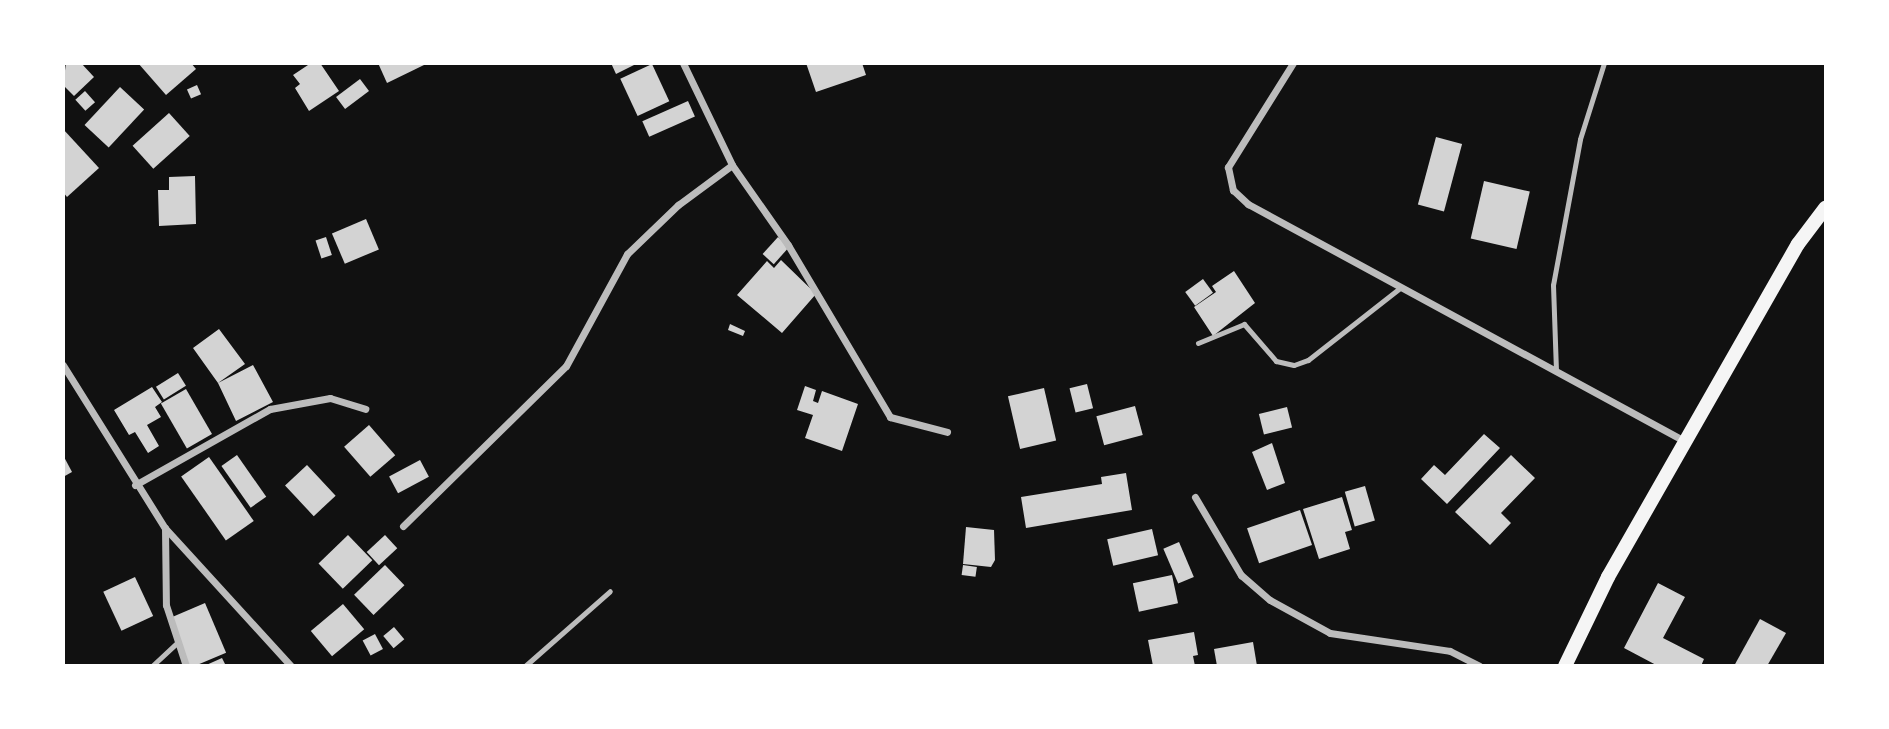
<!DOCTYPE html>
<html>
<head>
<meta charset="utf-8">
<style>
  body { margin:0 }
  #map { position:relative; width:1889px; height:729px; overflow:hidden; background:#111; font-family:Figtree,sans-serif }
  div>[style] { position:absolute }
  .building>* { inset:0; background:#d3d3d3; transform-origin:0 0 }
  .service>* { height:5px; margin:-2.5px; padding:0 2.5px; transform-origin:2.5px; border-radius:2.5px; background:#bcbcbc }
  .minor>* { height:7px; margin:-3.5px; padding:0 3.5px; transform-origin:3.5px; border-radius:3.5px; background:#bcbcbc }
  .secondary>* { height:14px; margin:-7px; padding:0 7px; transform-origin:7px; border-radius:7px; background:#f5f5f5 }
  span { translate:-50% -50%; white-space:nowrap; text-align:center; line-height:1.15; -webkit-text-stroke:5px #fff; paint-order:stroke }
  .frame { position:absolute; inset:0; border:65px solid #fff; pointer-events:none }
</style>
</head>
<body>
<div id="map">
  <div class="building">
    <div style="clip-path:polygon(66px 63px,81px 63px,94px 77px,74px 96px,63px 85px)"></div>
    <div style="clip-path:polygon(138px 63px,191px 63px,196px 69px,166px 95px)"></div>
    <div style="clip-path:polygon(311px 63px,320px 63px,339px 91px,309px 111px,295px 88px,300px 84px,293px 75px)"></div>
    <div style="clip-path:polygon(378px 63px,424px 63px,424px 65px,387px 83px)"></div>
    <div style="clip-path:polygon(611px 63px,638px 63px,616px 74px)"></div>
    <div style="clip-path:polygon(806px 63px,862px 63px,866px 75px,816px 92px)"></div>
    <div style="left:652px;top:64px;width:41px;height:35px;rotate:65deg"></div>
    <div style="left:360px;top:79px;width:15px;height:30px;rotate:53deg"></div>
    <div style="left:197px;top:85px;width:10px;height:11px;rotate:66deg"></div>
    <div style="left:120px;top:87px;width:33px;height:52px;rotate:43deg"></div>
    <div style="left:85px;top:91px;width:15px;height:13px;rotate:48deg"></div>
    <div style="left:688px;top:101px;width:17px;height:50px;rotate:66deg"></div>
    <div style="left:169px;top:113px;width:31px;height:49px;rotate:48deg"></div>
    <div style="clip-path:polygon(63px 129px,99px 168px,67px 197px,63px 192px)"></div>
    <div style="left:1436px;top:137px;width:27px;height:70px;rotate:15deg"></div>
    <div style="clip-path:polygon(195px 176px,196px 224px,159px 226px,158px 190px,169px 190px,169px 177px)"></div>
    <div style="left:1484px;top:181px;width:47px;height:59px;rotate:13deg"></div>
    <div style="left:366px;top:219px;width:33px;height:37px;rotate:67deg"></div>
    <div style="left:326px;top:237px;width:19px;height:11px;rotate:72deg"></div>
    <div style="left:778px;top:237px;width:15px;height:23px;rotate:42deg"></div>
    <div style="clip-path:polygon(781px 260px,816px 294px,782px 333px,737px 295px,767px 261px,774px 268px)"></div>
    <div style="clip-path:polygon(1234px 271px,1255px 303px,1213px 336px,1194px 307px,1216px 292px,1212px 286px)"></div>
    <div style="left:1203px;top:279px;width:17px;height:22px;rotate:54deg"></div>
    <div style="clip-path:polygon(730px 324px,745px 331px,743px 336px,728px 330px)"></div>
    <div style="clip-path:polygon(219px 329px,245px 364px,218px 383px,253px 365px,273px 402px,236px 421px,218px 383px,193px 348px)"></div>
    <div style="left:178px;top:373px;width:15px;height:26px;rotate:58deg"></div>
    <div style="left:1087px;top:384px;width:25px;height:18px;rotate:76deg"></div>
    <div style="clip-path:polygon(805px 386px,816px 390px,813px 401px,818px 403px,822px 391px,858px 404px,842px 451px,805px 438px,813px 415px,797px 410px)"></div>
    <div style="clip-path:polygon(152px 387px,162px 402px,155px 407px,161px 417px,147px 425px,159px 446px,148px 453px,135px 432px,129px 435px,114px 410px)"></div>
    <div style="left:1044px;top:388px;width:54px;height:37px;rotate:77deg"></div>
    <div style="left:186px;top:389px;width:52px;height:29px;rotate:60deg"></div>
    <div style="left:1135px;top:406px;width:30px;height:40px;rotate:75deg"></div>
    <div style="left:1287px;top:407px;width:21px;height:29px;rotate:76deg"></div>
    <div style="left:369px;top:425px;width:40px;height:33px;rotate:49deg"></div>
    <div style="clip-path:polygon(1484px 434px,1500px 448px,1447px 504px,1421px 479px,1434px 465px,1445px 475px)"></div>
    <div style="clip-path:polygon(1272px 443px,1285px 483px,1267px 490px,1252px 452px)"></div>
    <div style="clip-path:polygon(63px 455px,72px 472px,63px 477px)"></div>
    <div style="left:237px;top:455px;width:51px;height:19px;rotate:55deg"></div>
    <div style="clip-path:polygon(1511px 455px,1535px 478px,1501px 513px,1511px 523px,1490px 545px,1455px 512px)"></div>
    <div style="left:209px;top:457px;width:78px;height:34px;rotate:55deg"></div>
    <div style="left:420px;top:460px;width:19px;height:35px;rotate:62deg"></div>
    <div style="left:307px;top:465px;width:42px;height:30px;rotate:47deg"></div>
    <div style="clip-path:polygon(1126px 473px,1132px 510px,1026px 528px,1021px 497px,1102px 484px,1101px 477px)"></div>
    <div style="left:1365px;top:486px;width:36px;height:21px;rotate:74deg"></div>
    <div style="clip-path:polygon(1342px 497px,1352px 530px,1345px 532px,1350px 549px,1319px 559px,1303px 509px)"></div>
    <div style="left:1300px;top:510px;width:37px;height:56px;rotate:71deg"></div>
    <div style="clip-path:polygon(966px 527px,994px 530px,995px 560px,991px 567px,963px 564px)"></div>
    <div style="left:1152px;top:529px;width:27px;height:46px;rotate:77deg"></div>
    <div style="left:348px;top:535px;width:35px;height:41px;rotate:46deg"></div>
    <div style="left:385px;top:535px;width:18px;height:25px;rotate:47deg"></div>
    <div style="left:1179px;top:542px;width:38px;height:17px;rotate:67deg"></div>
    <div style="left:385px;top:565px;width:28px;height:43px;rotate:46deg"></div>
    <div style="left:963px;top:565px;width:14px;height:10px;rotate:8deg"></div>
    <div style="left:1172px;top:575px;width:29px;height:40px;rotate:78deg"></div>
    <div style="left:135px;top:577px;width:43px;height:35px;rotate:65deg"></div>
    <div style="clip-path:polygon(1658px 583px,1685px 597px,1663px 638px,1704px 659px,1701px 666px,1658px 666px,1624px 648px)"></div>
    <div style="left:205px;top:603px;width:54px;height:40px;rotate:67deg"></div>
    <div style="left:343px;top:604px;width:33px;height:42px;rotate:50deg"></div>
    <div style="clip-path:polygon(1760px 619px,1786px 633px,1767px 666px,1734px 666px)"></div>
    <div style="left:394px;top:627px;width:16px;height:14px;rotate:50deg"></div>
    <div style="clip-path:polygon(1194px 632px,1198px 655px,1193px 656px,1195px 666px,1153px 666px,1148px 640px)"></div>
    <div style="left:375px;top:634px;width:17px;height:14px;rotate:62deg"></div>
    <div style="clip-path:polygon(1253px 642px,1257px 666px,1217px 666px,1214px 649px)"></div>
    <div style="clip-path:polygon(222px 658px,226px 666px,204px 666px)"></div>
  </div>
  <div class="service">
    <div style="left:1198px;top:343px;width:50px;rotate:-22.4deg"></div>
    <div style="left:1244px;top:324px;width:49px;rotate:49.1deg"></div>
    <div style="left:1276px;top:361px;width:18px;rotate:13deg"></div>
    <div style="left:1294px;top:365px;width:15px;rotate:-20deg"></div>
    <div style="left:1308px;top:360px;width:118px;rotate:-38.1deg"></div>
    <div style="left:1556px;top:371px;width:86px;rotate:-92deg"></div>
    <div style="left:1553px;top:285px;width:148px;rotate:-79.5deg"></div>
    <div style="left:1580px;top:139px;width:80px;rotate:-72.5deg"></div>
    <div style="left:152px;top:666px;width:34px;rotate:-43deg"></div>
    <div style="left:525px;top:666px;width:113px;rotate:-41.4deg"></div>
  </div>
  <div class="minor">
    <div style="left:683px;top:63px;width:113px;rotate:64.3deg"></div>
    <div style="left:732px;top:165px;width:98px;rotate:55deg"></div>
    <div style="left:788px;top:245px;width:200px;rotate:59.3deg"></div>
    <div style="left:890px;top:417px;width:59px;rotate:14.7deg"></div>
    <div style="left:1293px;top:63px;width:123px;rotate:122deg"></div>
    <div style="left:1228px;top:167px;width:24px;rotate:78deg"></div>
    <div style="left:1233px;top:190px;width:21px;rotate:43deg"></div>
    <div style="left:1248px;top:204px;width:498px;rotate:28.5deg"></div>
    <div style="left:63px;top:365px;width:192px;rotate:58deg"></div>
    <div style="left:165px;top:528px;width:187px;rotate:47.6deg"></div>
    <div style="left:135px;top:485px;width:155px;rotate:-29.4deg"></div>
    <div style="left:270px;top:409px;width:61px;rotate:-10.4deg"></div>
    <div style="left:330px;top:398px;width:37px;rotate:17deg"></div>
    <div style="left:1195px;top:497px;width:91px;rotate:59.5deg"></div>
    <div style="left:1241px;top:575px;width:38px;rotate:41deg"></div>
    <div style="left:1270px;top:600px;width:68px;rotate:28.8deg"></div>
    <div style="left:1330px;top:633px;width:121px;rotate:8.5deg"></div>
    <div style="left:1450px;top:651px;width:33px;rotate:27deg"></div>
    <div style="left:403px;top:526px;width:228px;rotate:-44.5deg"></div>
    <div style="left:566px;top:366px;width:128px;rotate:-61.4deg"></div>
    <div style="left:627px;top:254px;width:71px;rotate:-43.9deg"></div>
    <div style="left:678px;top:205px;width:67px;rotate:-36.5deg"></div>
    <div style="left:165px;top:528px;width:77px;rotate:89.3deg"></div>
    <div style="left:166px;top:605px;width:64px;rotate:71.8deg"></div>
  </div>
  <div class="secondary">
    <div style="left:1565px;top:666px;width:99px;rotate:-64.2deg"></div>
    <div style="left:1608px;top:577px;width:383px;rotate:-60.3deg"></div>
    <div style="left:1798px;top:244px;width:46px;rotate:-52.9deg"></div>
  </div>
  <div class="frame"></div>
</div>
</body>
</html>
